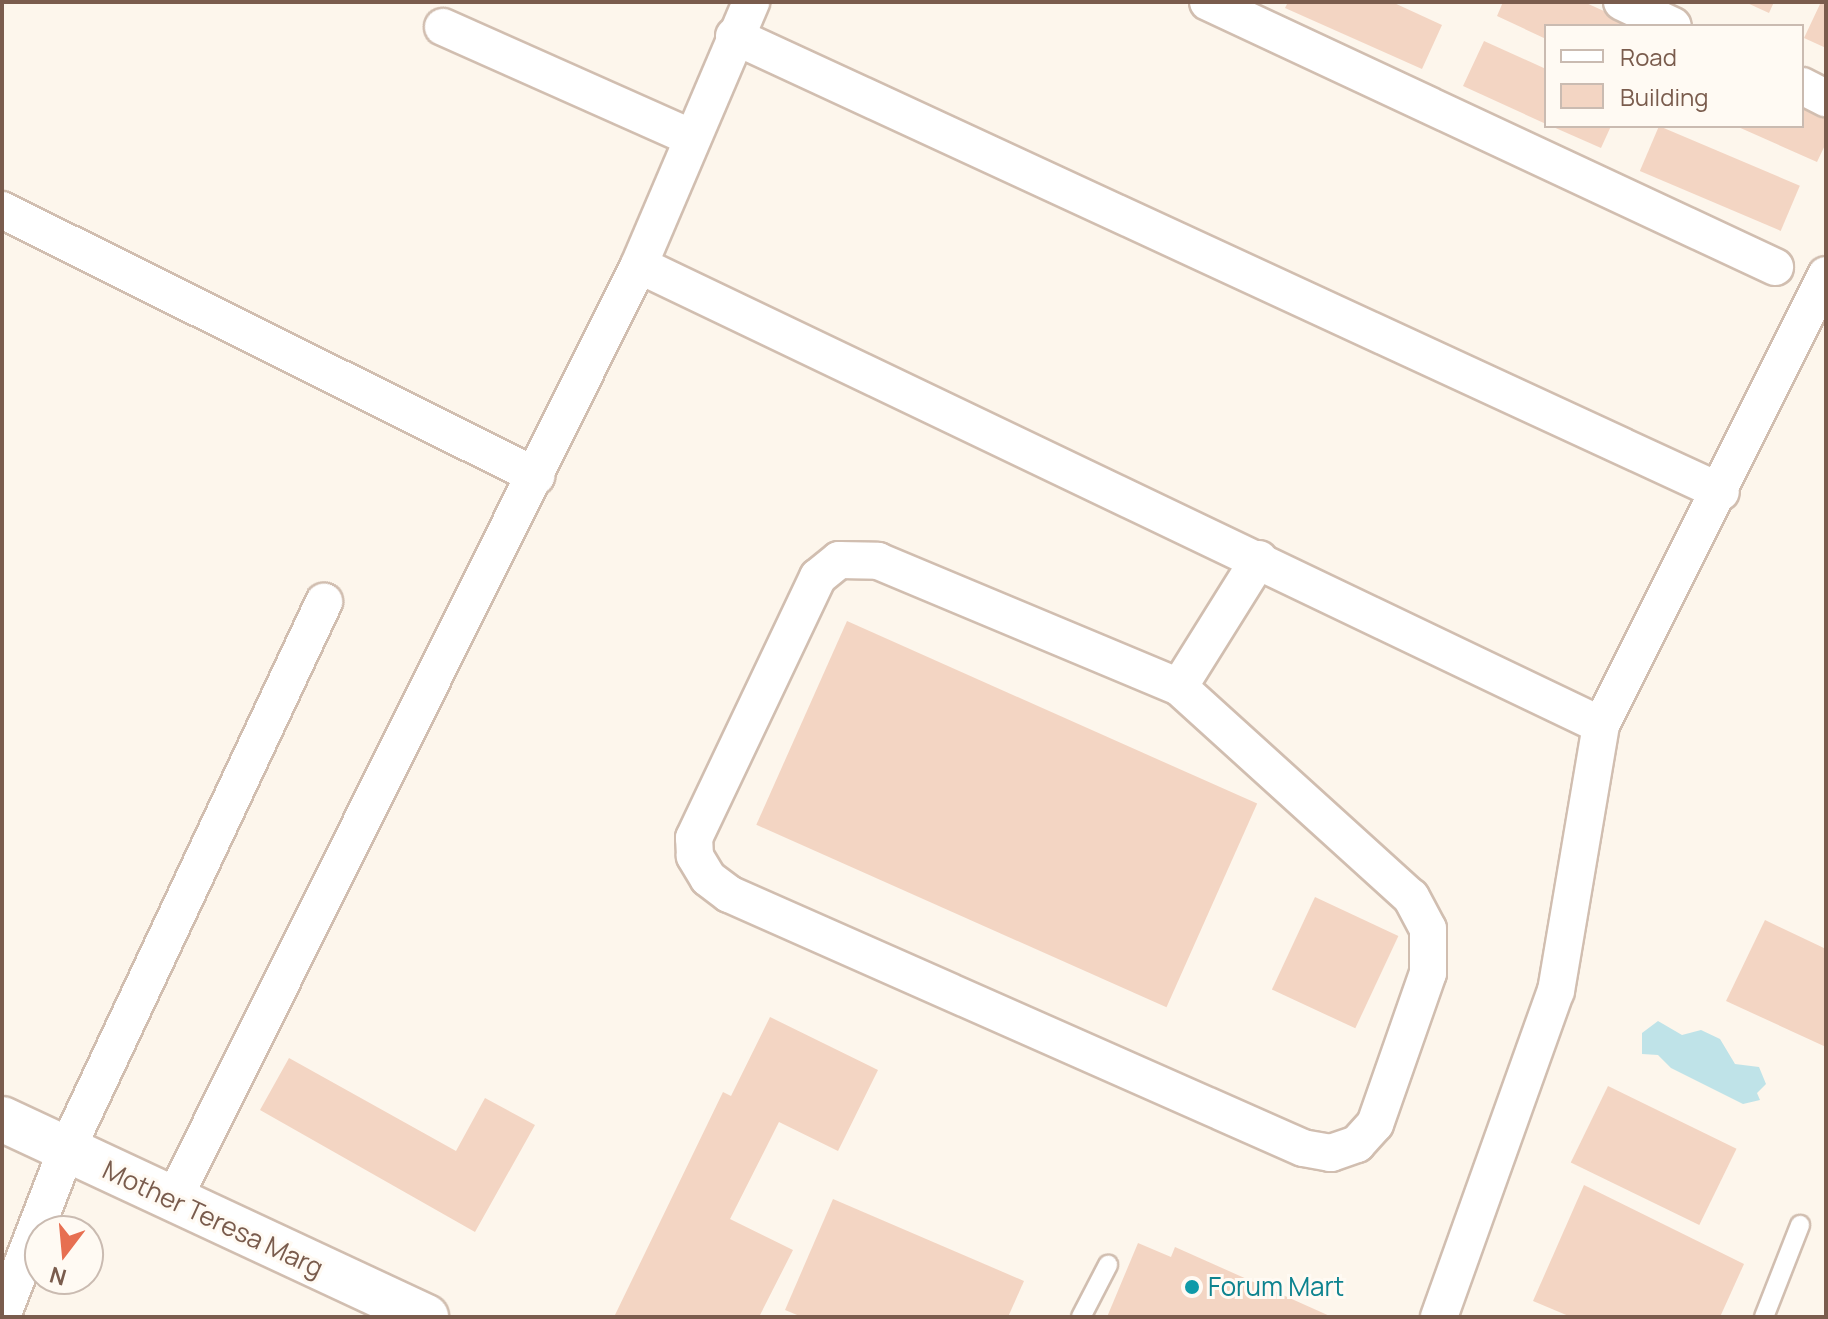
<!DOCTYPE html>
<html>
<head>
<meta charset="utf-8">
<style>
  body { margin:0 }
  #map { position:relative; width:1828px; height:1319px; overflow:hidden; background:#fdf6ec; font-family:Manrope,sans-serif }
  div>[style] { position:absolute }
  .water>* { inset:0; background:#bfe3e8 }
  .building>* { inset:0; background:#f3d5c3; transform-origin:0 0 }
  .roads { filter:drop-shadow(2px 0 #d1beb0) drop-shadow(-2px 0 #d1beb0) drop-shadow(0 2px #d1beb0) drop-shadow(0 -2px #d1beb0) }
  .lane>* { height:18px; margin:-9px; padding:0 9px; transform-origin:9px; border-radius:9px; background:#fff }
  .street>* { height:36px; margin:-18px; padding:0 18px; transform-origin:18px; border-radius:18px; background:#fff }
  .secondary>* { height:44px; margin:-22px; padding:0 22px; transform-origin:22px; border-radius:22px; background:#fff }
  .dots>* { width:22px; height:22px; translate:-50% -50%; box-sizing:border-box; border:4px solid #fffaf3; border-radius:50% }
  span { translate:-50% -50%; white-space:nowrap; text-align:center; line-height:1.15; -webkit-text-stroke:6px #fffaf3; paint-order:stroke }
  .street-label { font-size:26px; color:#7a5c4d }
  .culture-label { font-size:26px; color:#0d838f }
  .left { translate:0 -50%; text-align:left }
  .frame { position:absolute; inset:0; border:4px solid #7a5c4d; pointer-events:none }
  .legend { position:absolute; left:1544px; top:24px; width:260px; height:104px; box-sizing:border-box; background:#fffaf3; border:2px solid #cabbb1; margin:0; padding:10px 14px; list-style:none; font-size:24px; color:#7a5c4d }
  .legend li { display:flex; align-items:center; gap:16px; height:40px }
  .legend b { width:40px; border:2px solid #cabbb1 }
  .north { position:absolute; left:24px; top:1215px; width:80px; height:80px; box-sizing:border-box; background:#fffaf3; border:2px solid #cabbb1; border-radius:50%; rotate:196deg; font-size:22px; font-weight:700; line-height:32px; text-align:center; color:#7a5c4d }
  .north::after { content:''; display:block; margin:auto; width:28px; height:36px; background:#e76f51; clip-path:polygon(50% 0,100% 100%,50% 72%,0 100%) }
</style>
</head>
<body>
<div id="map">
  <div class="water">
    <div style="clip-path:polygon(1658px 1021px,1682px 1035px,1701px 1030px,1720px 1039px,1735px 1064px,1759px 1067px,1766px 1084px,1757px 1093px,1760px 1100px,1743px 1104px,1671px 1068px,1658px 1055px,1642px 1054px,1642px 1033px)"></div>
  </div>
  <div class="building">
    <div style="clip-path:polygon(1288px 2px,1392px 2px,1442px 25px,1422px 69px,1285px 8px)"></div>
    <div style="clip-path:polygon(1503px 2px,1584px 2px,1637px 26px,1546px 26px,1546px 39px,1497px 16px)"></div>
    <div style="clip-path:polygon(1745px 2px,1774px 2px,1769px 13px)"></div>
    <div style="clip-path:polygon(1821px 2px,1826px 2px,1826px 48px,1804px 38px)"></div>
    <div style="clip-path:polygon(1484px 41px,1546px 69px,1546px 124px,1463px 86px)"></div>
    <div style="clip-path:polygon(1802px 104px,1826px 115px,1826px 143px,1817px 162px,1736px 126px,1802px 126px)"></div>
    <div style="clip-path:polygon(1551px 126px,1611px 126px,1601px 148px)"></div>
    <div style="left:1659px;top:126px;width:153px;height:49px;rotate:23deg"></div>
    <div style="left:847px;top:621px;width:449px;height:223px;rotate:24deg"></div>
    <div style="left:1315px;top:897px;width:92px;height:102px;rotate:25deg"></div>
    <div style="clip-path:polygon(1765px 920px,1826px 949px,1826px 1047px,1726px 1001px)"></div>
    <div style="clip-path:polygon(770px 1017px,878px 1070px,838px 1151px,779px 1122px,730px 1219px,793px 1250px,759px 1317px,614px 1317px,723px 1092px,731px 1096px)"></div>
    <div style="clip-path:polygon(289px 1058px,456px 1151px,485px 1098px,535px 1125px,475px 1232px,260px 1110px)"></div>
    <div style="left:1608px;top:1086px;width:143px;height:85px;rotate:26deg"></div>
    <div style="clip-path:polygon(1584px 1185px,1744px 1264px,1720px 1317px,1571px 1317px,1533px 1301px)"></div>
    <div style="clip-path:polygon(833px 1199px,1024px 1281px,1008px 1317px,802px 1317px,785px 1310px)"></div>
    <div style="clip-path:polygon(1138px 1243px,1171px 1257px,1175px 1247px,1332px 1317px,1107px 1317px)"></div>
  </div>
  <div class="roads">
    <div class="lane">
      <div style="left:1081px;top:1317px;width:59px;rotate:-62.6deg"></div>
      <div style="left:1764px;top:1317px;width:99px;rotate:-68.6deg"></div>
    </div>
    <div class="street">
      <div style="left:1208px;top:2px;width:626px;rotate:25.05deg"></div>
      <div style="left:1622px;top:2px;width:56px;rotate:25.2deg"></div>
      <div style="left:443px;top:27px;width:273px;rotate:24deg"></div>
      <div style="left:734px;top:36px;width:1087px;rotate:24.8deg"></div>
      <div style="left:1802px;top:86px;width:27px;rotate:27deg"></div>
      <div style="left:2px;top:210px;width:597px;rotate:26.48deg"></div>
      <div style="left:639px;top:265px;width:1066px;rotate:25.56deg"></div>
      <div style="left:1179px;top:687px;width:313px;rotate:42.2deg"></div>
      <div style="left:1411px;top:897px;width:36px;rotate:62deg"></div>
      <div style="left:1428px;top:929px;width:44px;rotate:90deg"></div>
      <div style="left:1428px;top:973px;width:160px;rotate:109.3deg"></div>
      <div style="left:1375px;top:1124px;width:27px;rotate:132deg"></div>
      <div style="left:1357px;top:1144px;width:28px;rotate:161deg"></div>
      <div style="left:1331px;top:1153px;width:28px;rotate:-170deg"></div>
      <div style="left:1303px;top:1148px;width:628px;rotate:-156.13deg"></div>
      <div style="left:729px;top:894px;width:26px;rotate:-143deg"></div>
      <div style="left:708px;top:878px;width:26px;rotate:-121deg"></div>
      <div style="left:695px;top:856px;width:18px;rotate:-93deg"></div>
      <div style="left:694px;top:838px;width:289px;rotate:-64.6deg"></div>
      <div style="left:818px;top:577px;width:27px;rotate:-39deg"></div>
      <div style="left:839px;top:560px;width:39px;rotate:1deg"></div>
      <div style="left:878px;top:561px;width:326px;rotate:22.7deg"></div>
      <div style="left:1179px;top:687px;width:151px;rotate:-58deg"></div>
      <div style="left:173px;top:1200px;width:1045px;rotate:-63.51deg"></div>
      <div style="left:639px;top:265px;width:286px;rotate:-66.9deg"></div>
      <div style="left:2px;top:1316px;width:177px;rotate:-68.8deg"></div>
      <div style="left:66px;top:1151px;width:607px;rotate:-64.83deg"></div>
      <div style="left:1439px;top:1317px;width:346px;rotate:-70.3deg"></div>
      <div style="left:1556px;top:991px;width:270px;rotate:-80.4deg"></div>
      <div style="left:1601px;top:725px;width:503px;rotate:-63.43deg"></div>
    </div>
    <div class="secondary">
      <div style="left:2px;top:1119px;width:468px;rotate:25deg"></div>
    </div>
  </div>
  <div class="dots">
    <div style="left:1192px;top:1287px;background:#0f9aa8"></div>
  </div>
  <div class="street-label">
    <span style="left:213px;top:1219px;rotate:25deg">Mother Teresa Marg</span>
  </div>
  <div class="culture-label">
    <span class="left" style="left:1208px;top:1287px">Forum Mart</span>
  </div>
  <div class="frame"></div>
  <ul class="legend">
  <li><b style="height:10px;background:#fff"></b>Road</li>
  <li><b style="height:22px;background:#f3d5c3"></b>Building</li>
  </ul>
  <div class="north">N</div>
</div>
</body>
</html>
